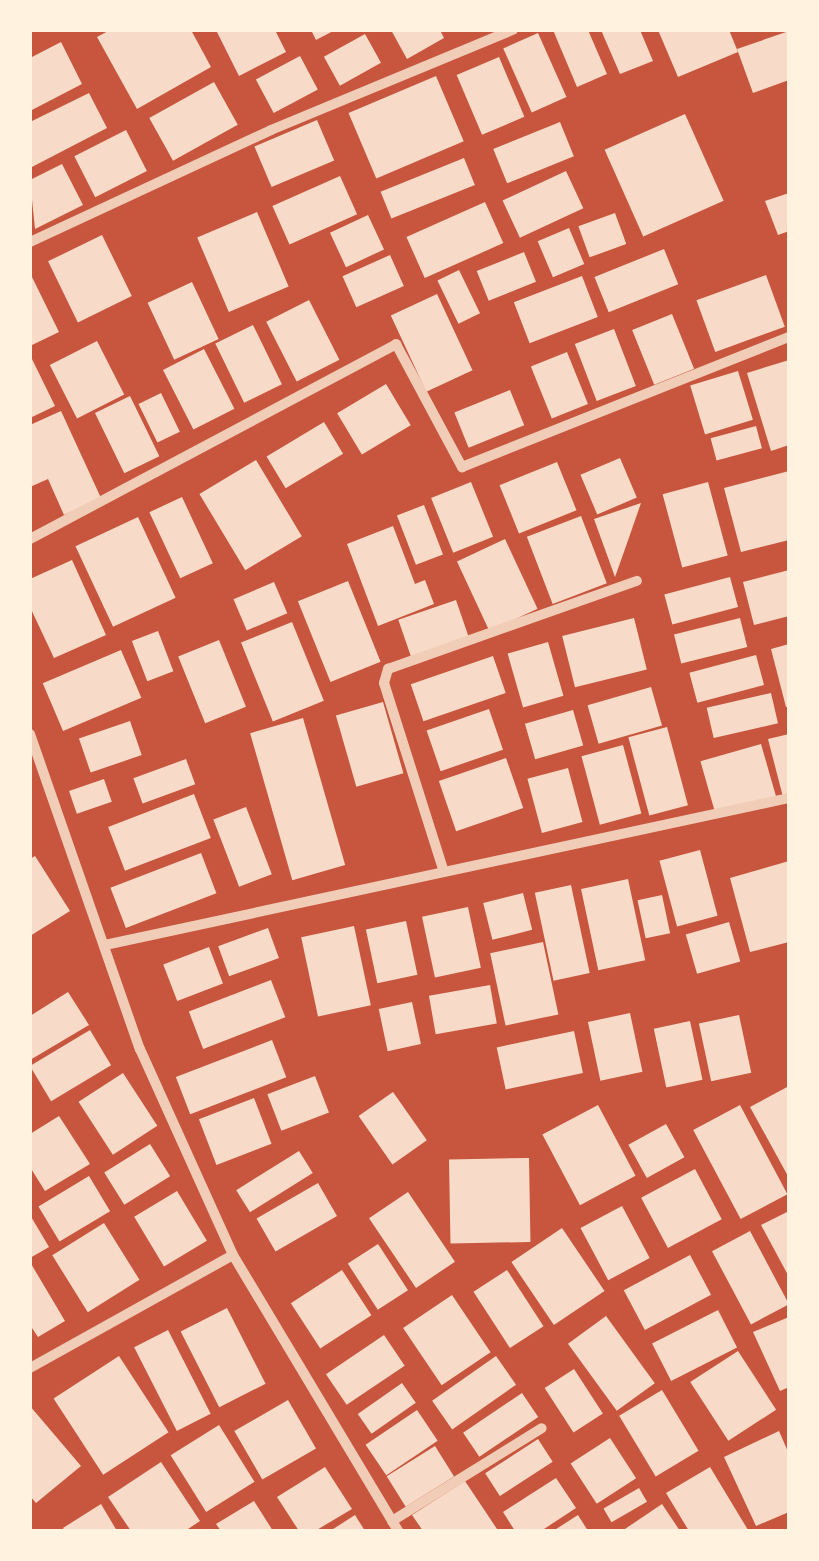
<!DOCTYPE html>
<html>
<head>
<meta charset="utf-8">
<style>
  body { margin:0 }
  #map { position:relative; width:819px; height:1561px; overflow:hidden; background:#c8553d; font-family:"PT Sans",sans-serif }
  div>[style] { position:absolute }
  .building>* { inset:0; background:#f7dbc8; transform-origin:0 0 }
  .minor>* { height:10px; margin:-5px; padding:0 5px; transform-origin:5px; border-radius:5px; background:#f1ccb7 }
  span { translate:-50% -50%; white-space:nowrap; text-align:center; line-height:1.15; -webkit-text-stroke:9px #fff3e0; paint-order:stroke }
  .frame { position:absolute; inset:0; border:32px solid #fff3e0; pointer-events:none }
</style>
</head>
<body>
<div id="map">
  <div class="building">
    <div style="clip-path:polygon(110px 30px,191px 30px,211px 67px,137px 109px,97px 37px)"></div>
    <div style="clip-path:polygon(216px 30px,275px 30px,286px 52px,239px 76px)"></div>
    <div style="clip-path:polygon(311px 30px,335px 30px,316px 40px)"></div>
    <div style="clip-path:polygon(391px 30px,440px 30px,444px 38px,407px 59px)"></div>
    <div style="clip-path:polygon(553px 30px,588px 30px,607px 74px,577px 87px)"></div>
    <div style="clip-path:polygon(601px 30px,640px 30px,653px 61px,620px 74px)"></div>
    <div style="clip-path:polygon(658px 30px,729px 30px,738px 52px,678px 77px)"></div>
    <div style="clip-path:polygon(789px 31px,789px 80px,753px 93px,737px 49px)"></div>
    <div style="left:538px;top:33px;width:70px;height:38px;rotate:66deg"></div>
    <div style="left:365px;top:34px;width:33px;height:47px;rotate:61deg"></div>
    <div style="clip-path:polygon(61px 42px,82px 84px,30px 111px,30px 58px)"></div>
    <div style="left:300px;top:56px;width:38px;height:50px;rotate:62deg"></div>
    <div style="left:499px;top:57px;width:65px;height:46px;rotate:67deg"></div>
    <div style="left:436px;top:76px;width:71px;height:95px;rotate:67deg"></div>
    <div style="left:214px;top:82px;width:49px;height:74px;rotate:61deg"></div>
    <div style="clip-path:polygon(89px 93px,107px 128px,30px 168px,30px 122px)"></div>
    <div style="left:685px;top:114px;width:95px;height:88px;rotate:66deg"></div>
    <div style="left:317px;top:120px;width:44px;height:68px;rotate:67deg"></div>
    <div style="left:560px;top:122px;width:37px;height:72px;rotate:68deg"></div>
    <div style="left:126px;top:130px;width:46px;height:58px;rotate:63deg"></div>
    <div style="left:464px;top:158px;width:29px;height:90px;rotate:68deg"></div>
    <div style="clip-path:polygon(62px 164px,83px 205px,35px 229px,30px 180px)"></div>
    <div style="left:566px;top:171px;width:41px;height:70px;rotate:65deg"></div>
    <div style="left:340px;top:176px;width:42px;height:74px;rotate:66deg"></div>
    <div style="clip-path:polygon(789px 193px,789px 231px,778px 235px,765px 201px)"></div>
    <div style="left:485px;top:202px;width:45px;height:86px;rotate:66deg"></div>
    <div style="left:257px;top:212px;width:81px;height:65px;rotate:67deg"></div>
    <div style="left:615px;top:213px;width:33px;height:39px;rotate:70deg"></div>
    <div style="left:368px;top:215px;width:38px;height:42px;rotate:65deg"></div>
    <div style="left:569px;top:228px;width:39px;height:34px;rotate:67deg"></div>
    <div style="left:102px;top:235px;width:68px;height:60px;rotate:64deg"></div>
    <div style="left:664px;top:249px;width:38px;height:75px;rotate:68deg"></div>
    <div style="left:524px;top:252px;width:32px;height:51px;rotate:68deg"></div>
    <div style="left:390px;top:255px;width:34px;height:52px;rotate:66deg"></div>
    <div style="left:459px;top:270px;width:48px;height:24px;rotate:64deg"></div>
    <div style="clip-path:polygon(30px 273px,59px 332px,30px 346px)"></div>
    <div style="left:766px;top:275px;width:55px;height:74px;rotate:70deg"></div>
    <div style="left:582px;top:276px;width:44px;height:73px;rotate:69deg"></div>
    <div style="left:192px;top:282px;width:63px;height:49px;rotate:65deg"></div>
    <div style="left:437px;top:294px;width:84px;height:51px;rotate:65deg"></div>
    <div style="left:309px;top:300px;width:67px;height:48px;rotate:63deg"></div>
    <div style="left:672px;top:314px;width:59px;height:43px;rotate:68deg"></div>
    <div style="left:253px;top:325px;width:66px;height:42px;rotate:64deg"></div>
    <div style="left:614px;top:329px;width:61px;height:42px;rotate:69deg"></div>
    <div style="left:97px;top:341px;width:60px;height:53px;rotate:63deg"></div>
    <div style="left:204px;top:349px;width:67px;height:46px;rotate:63deg"></div>
    <div style="left:567px;top:352px;width:56px;height:39px;rotate:68deg"></div>
    <div style="clip-path:polygon(30px 355px,55px 406px,30px 418px)"></div>
    <div style="clip-path:polygon(789px 360px,789px 445px,771px 451px,747px 373px)"></div>
    <div style="left:738px;top:371px;width:51px;height:50px;rotate:73deg"></div>
    <div style="left:386px;top:384px;width:48px;height:57px;rotate:59deg"></div>
    <div style="left:510px;top:390px;width:38px;height:60px;rotate:68deg"></div>
    <div style="left:161px;top:393px;width:43px;height:25px;rotate:64deg"></div>
    <div style="left:130px;top:396px;width:67px;height:39px;rotate:64deg"></div>
    <div style="clip-path:polygon(61px 411px,101px 498px,64px 515px,48px 479px,30px 487px,30px 425px)"></div>
    <div style="left:324px;top:422px;width:37px;height:67px;rotate:59deg"></div>
    <div style="left:756px;top:426px;width:23px;height:47px;rotate:75deg"></div>
    <div style="left:620px;top:458px;width:43px;height:43px;rotate:67deg"></div>
    <div style="left:256px;top:460px;width:89px;height:66px;rotate:59deg"></div>
    <div style="left:557px;top:462px;width:52px;height:62px;rotate:68deg"></div>
    <div style="clip-path:polygon(789px 471px,789px 540px,741px 552px,724px 488px)"></div>
    <div style="left:471px;top:482px;width:59px;height:43px;rotate:68deg"></div>
    <div style="left:708px;top:482px;width:76px;height:47px;rotate:75deg"></div>
    <div style="left:182px;top:497px;width:73px;height:36px;rotate:65deg"></div>
    <div style="clip-path:polygon(641px 503px,625px 549px,615px 577px,594px 519px)"></div>
    <div style="left:424px;top:505px;width:53px;height:29px;rotate:69deg"></div>
    <div style="left:581px;top:516px;width:72px;height:58px;rotate:69deg"></div>
    <div style="left:138px;top:517px;width:89px;height:69px;rotate:65deg"></div>
    <div style="clip-path:polygon(393px 526px,415px 584px,425px 580px,434px 604px,378px 626px,347px 544px)"></div>
    <div style="left:505px;top:539px;width:77px;height:53px;rotate:65deg"></div>
    <div style="clip-path:polygon(72px 560px,106px 635px,54px 658px,30px 607px,30px 579px)"></div>
    <div style="clip-path:polygon(789px 570px,789px 616px,754px 625px,743px 582px)"></div>
    <div style="left:730px;top:577px;width:31px;height:68px;rotate:75deg"></div>
    <div style="left:348px;top:581px;width:87px;height:54px;rotate:68deg"></div>
    <div style="left:274px;top:582px;width:34px;height:44px;rotate:67deg"></div>
    <div style="left:456px;top:600px;width:39px;height:61px;rotate:71deg"></div>
    <div style="left:634px;top:618px;width:53px;height:74px;rotate:76deg"></div>
    <div style="left:740px;top:618px;width:30px;height:68px;rotate:76deg"></div>
    <div style="left:292px;top:622px;width:85px;height:55px;rotate:68deg"></div>
    <div style="left:158px;top:631px;width:43px;height:28px;rotate:69deg"></div>
    <div style="left:219px;top:640px;width:72px;height:44px;rotate:68deg"></div>
    <div style="left:548px;top:642px;width:56px;height:42px;rotate:74deg"></div>
    <div style="clip-path:polygon(789px 644px,789px 707px,786px 707px,771px 649px)"></div>
    <div style="left:121px;top:650px;width:52px;height:85px;rotate:67deg"></div>
    <div style="left:756px;top:655px;width:31px;height:69px;rotate:75deg"></div>
    <div style="left:493px;top:656px;width:39px;height:87px;rotate:71deg"></div>
    <div style="left:651px;top:687px;width:40px;height:66px;rotate:74deg"></div>
    <div style="left:771px;top:693px;width:31px;height:66px;rotate:77deg"></div>
    <div style="left:383px;top:702px;width:74px;height:49px;rotate:74deg"></div>
    <div style="left:489px;top:709px;width:43px;height:66px;rotate:71deg"></div>
    <div style="left:573px;top:710px;width:37px;height:50px;rotate:74deg"></div>
    <div style="left:303px;top:718px;width:153px;height:55px;rotate:74deg"></div>
    <div style="left:130px;top:721px;width:36px;height:54px;rotate:71deg"></div>
    <div style="left:667px;top:727px;width:81px;height:40px;rotate:75deg"></div>
    <div style="clip-path:polygon(789px 734px,789px 796px,783px 797px,768px 739px)"></div>
    <div style="left:761px;top:744px;width:55px;height:63px;rotate:74deg"></div>
    <div style="left:623px;top:745px;width:71px;height:43px;rotate:75deg"></div>
    <div style="left:506px;top:758px;width:53px;height:71px;rotate:71deg"></div>
    <div style="left:186px;top:759px;width:27px;height:56px;rotate:70deg"></div>
    <div style="left:568px;top:768px;width:56px;height:42px;rotate:75deg"></div>
    <div style="left:104px;top:779px;width:24px;height:37px;rotate:71deg"></div>
    <div style="left:194px;top:794px;width:47px;height:92px;rotate:69deg"></div>
    <div style="left:246px;top:807px;width:72px;height:35px;rotate:69deg"></div>
    <div style="left:700px;top:850px;width:68px;height:42px;rotate:75deg"></div>
    <div style="left:201px;top:853px;width:43px;height:97px;rotate:69deg"></div>
    <div style="clip-path:polygon(35px 856px,70px 911px,30px 936px,30px 859px)"></div>
    <div style="clip-path:polygon(789px 861px,789px 942px,750px 952px,730px 878px)"></div>
    <div style="left:628px;top:879px;width:83px;height:48px;rotate:78deg"></div>
    <div style="left:571px;top:885px;width:90px;height:37px;rotate:78deg"></div>
    <div style="left:523px;top:893px;width:38px;height:41px;rotate:76deg"></div>
    <div style="left:662px;top:895px;width:39px;height:25px;rotate:78deg"></div>
    <div style="left:468px;top:907px;width:62px;height:47px;rotate:78deg"></div>
    <div style="left:406px;top:921px;width:55px;height:41px;rotate:78deg"></div>
    <div style="left:729px;top:922px;width:41px;height:45px;rotate:74deg"></div>
    <div style="left:354px;top:926px;width:81px;height:54px;rotate:78deg"></div>
    <div style="left:268px;top:928px;width:32px;height:53px;rotate:70deg"></div>
    <div style="left:543px;top:942px;width:74px;height:54px;rotate:78deg"></div>
    <div style="left:209px;top:947px;width:39px;height:49px;rotate:69deg"></div>
    <div style="left:271px;top:980px;width:40px;height:88px;rotate:69deg"></div>
    <div style="left:490px;top:985px;width:39px;height:62px;rotate:80deg"></div>
    <div style="clip-path:polygon(68px 992px,89px 1025px,30px 1060px,30px 1016px)"></div>
    <div style="left:412px;top:1002px;width:43px;height:34px;rotate:78deg"></div>
    <div style="left:630px;top:1013px;width:60px;height:43px;rotate:78deg"></div>
    <div style="left:739px;top:1015px;width:59px;height:41px;rotate:78deg"></div>
    <div style="left:690px;top:1021px;width:60px;height:37px;rotate:78deg"></div>
    <div style="left:90px;top:1030px;width:41px;height:70px;rotate:59deg"></div>
    <div style="left:574px;top:1031px;width:43px;height:79px;rotate:78deg"></div>
    <div style="left:272px;top:1040px;width:40px;height:103px;rotate:69deg"></div>
    <div style="left:123px;top:1073px;width:63px;height:53px;rotate:57deg"></div>
    <div style="left:315px;top:1076px;width:39px;height:51px;rotate:69deg"></div>
    <div style="clip-path:polygon(789px 1086px,789px 1178px,750px 1107px)"></div>
    <div style="left:393px;top:1092px;width:59px;height:42px;rotate:55deg"></div>
    <div style="left:254px;top:1098px;width:49px;height:59px;rotate:69deg"></div>
    <div style="left:598px;top:1105px;width:80px;height:63px;rotate:62deg"></div>
    <div style="left:740px;top:1105px;width:101px;height:53px;rotate:62deg"></div>
    <div style="clip-path:polygon(59px 1116px,90px 1164px,45px 1191px,30px 1167px,30px 1134px)"></div>
    <div style="left:666px;top:1124px;width:38px;height:43px;rotate:61deg"></div>
    <div style="left:150px;top:1144px;width:38px;height:54px;rotate:58deg"></div>
    <div style="left:299px;top:1151px;width:26px;height:74px;rotate:58deg"></div>
    <div style="left:529px;top:1158px;width:84px;height:80px;rotate:89deg"></div>
    <div style="left:695px;top:1169px;width:57px;height:61px;rotate:62deg"></div>
    <div style="left:89px;top:1176px;width:41px;height:59px;rotate:59deg"></div>
    <div style="left:318px;top:1183px;width:38px;height:71px;rotate:60deg"></div>
    <div style="left:177px;top:1191px;width:58px;height:50px;rotate:59deg"></div>
    <div style="left:408px;top:1192px;width:84px;height:47px;rotate:56deg"></div>
    <div style="left:622px;top:1206px;width:59px;height:47px;rotate:62deg"></div>
    <div style="clip-path:polygon(789px 1211px,789px 1277px,761px 1225px)"></div>
    <div style="clip-path:polygon(30px 1215px,49px 1247px,30px 1258px)"></div>
    <div style="left:104px;top:1223px;width:67px;height:61px;rotate:58deg"></div>
    <div style="left:562px;top:1228px;width:76px;height:61px;rotate:56deg"></div>
    <div style="left:750px;top:1231px;width:83px;height:43px;rotate:62deg"></div>
    <div style="left:378px;top:1244px;width:55px;height:36px;rotate:57deg"></div>
    <div style="left:690px;top:1255px;width:45px;height:75px;rotate:62deg"></div>
    <div style="clip-path:polygon(30px 1262px,65px 1321px,38px 1337px,30px 1325px)"></div>
    <div style="left:342px;top:1270px;width:54px;height:61px;rotate:57deg"></div>
    <div style="left:507px;top:1270px;width:67px;height:40px;rotate:57deg"></div>
    <div style="left:452px;top:1295px;width:69px;height:59px;rotate:56deg"></div>
    <div style="left:227px;top:1308px;width:85px;height:52px;rotate:63deg"></div>
    <div style="left:718px;top:1310px;width:42px;height:74px;rotate:63deg"></div>
    <div style="left:606px;top:1316px;width:83px;height:47px;rotate:54deg"></div>
    <div style="clip-path:polygon(789px 1317px,789px 1387px,780px 1391px,753px 1332px)"></div>
    <div style="left:168px;top:1330px;width:94px;height:38px;rotate:63deg"></div>
    <div style="left:384px;top:1335px;width:37px;height:70px;rotate:56deg"></div>
    <div style="left:738px;top:1351px;width:70px;height:57px;rotate:57deg"></div>
    <div style="left:119px;top:1356px;width:91px;height:78px;rotate:57deg"></div>
    <div style="left:496px;top:1356px;width:35px;height:78px;rotate:55deg"></div>
    <div style="left:574px;top:1369px;width:53px;height:35px;rotate:57deg"></div>
    <div style="left:402px;top:1383px;width:24px;height:54px;rotate:55deg"></div>
    <div style="left:662px;top:1390px;width:71px;height:50px;rotate:59deg"></div>
    <div style="left:522px;top:1393px;width:29px;height:71px;rotate:56deg"></div>
    <div style="left:288px;top:1400px;width:56px;height:62px;rotate:60deg"></div>
    <div style="clip-path:polygon(30px 1406px,81px 1466px,36px 1503px,30px 1496px)"></div>
    <div style="left:417px;top:1410px;width:37px;height:62px;rotate:56deg"></div>
    <div style="left:219px;top:1425px;width:67px;height:57px;rotate:58deg"></div>
    <div style="clip-path:polygon(779px 1431px,789px 1454px,789px 1512px,756px 1526px,724px 1457px)"></div>
    <div style="left:610px;top:1438px;width:48px;height:47px;rotate:57deg"></div>
    <div style="left:538px;top:1439px;width:27px;height:63px;rotate:57deg"></div>
    <div style="left:435px;top:1446px;width:36px;height:57px;rotate:58deg"></div>
    <div style="clip-path:polygon(161px 1462px,200px 1521px,185px 1531px,131px 1531px,108px 1497px)"></div>
    <div style="clip-path:polygon(325px 1467px,352px 1509px,315px 1531px,299px 1531px,277px 1497px)"></div>
    <div style="clip-path:polygon(710px 1467px,748px 1530px,745px 1531px,689px 1531px,666px 1493px)"></div>
    <div style="clip-path:polygon(556px 1478px,576px 1508px,541px 1531px,515px 1531px,503px 1512px)"></div>
    <div style="clip-path:polygon(465px 1481px,497px 1529px,423px 1531px,412px 1515px)"></div>
    <div style="left:639px;top:1488px;width:16px;height:41px;rotate:60deg"></div>
    <div style="clip-path:polygon(254px 1501px,273px 1531px,221px 1531px,216px 1524px)"></div>
    <div style="clip-path:polygon(101px 1504px,117px 1531px,65px 1531px,63px 1528px)"></div>
    <div style="clip-path:polygon(662px 1504px,680px 1531px,622px 1531px)"></div>
    <div style="clip-path:polygon(355px 1515px,365px 1531px,330px 1531px)"></div>
    <div style="clip-path:polygon(578px 1515px,588px 1531px,553px 1531px)"></div>
  </div>
  <div class="minor">
    <div style="left:30px;top:242px;width:266px;rotate:-24.9deg"></div>
    <div style="left:271px;top:130px;width:262px;rotate:-22.5deg"></div>
    <div style="left:30px;top:539px;width:415px;rotate:-28deg"></div>
    <div style="left:396px;top:344px;width:140px;rotate:61.8deg"></div>
    <div style="left:462px;top:467px;width:352px;rotate:-21.7deg"></div>
    <div style="left:30px;top:734px;width:334px;rotate:70.8deg"></div>
    <div style="left:140px;top:1049px;width:226px;rotate:65.7deg"></div>
    <div style="left:233px;top:1255px;width:322px;rotate:59.1deg"></div>
    <div style="left:443px;top:869px;width:195px;rotate:-107.6deg"></div>
    <div style="left:384px;top:683px;width:15px;rotate:-74deg"></div>
    <div style="left:388px;top:669px;width:264px;rotate:-19.5deg"></div>
    <div style="left:105px;top:945px;width:700px;rotate:-12.13deg"></div>
    <div style="left:30px;top:1368px;width:232px;rotate:-29.1deg"></div>
    <div style="left:392px;top:1521px;width:176px;rotate:-31.8deg"></div>
  </div>
  <div class="frame"></div>
</div>
</body>
</html>
